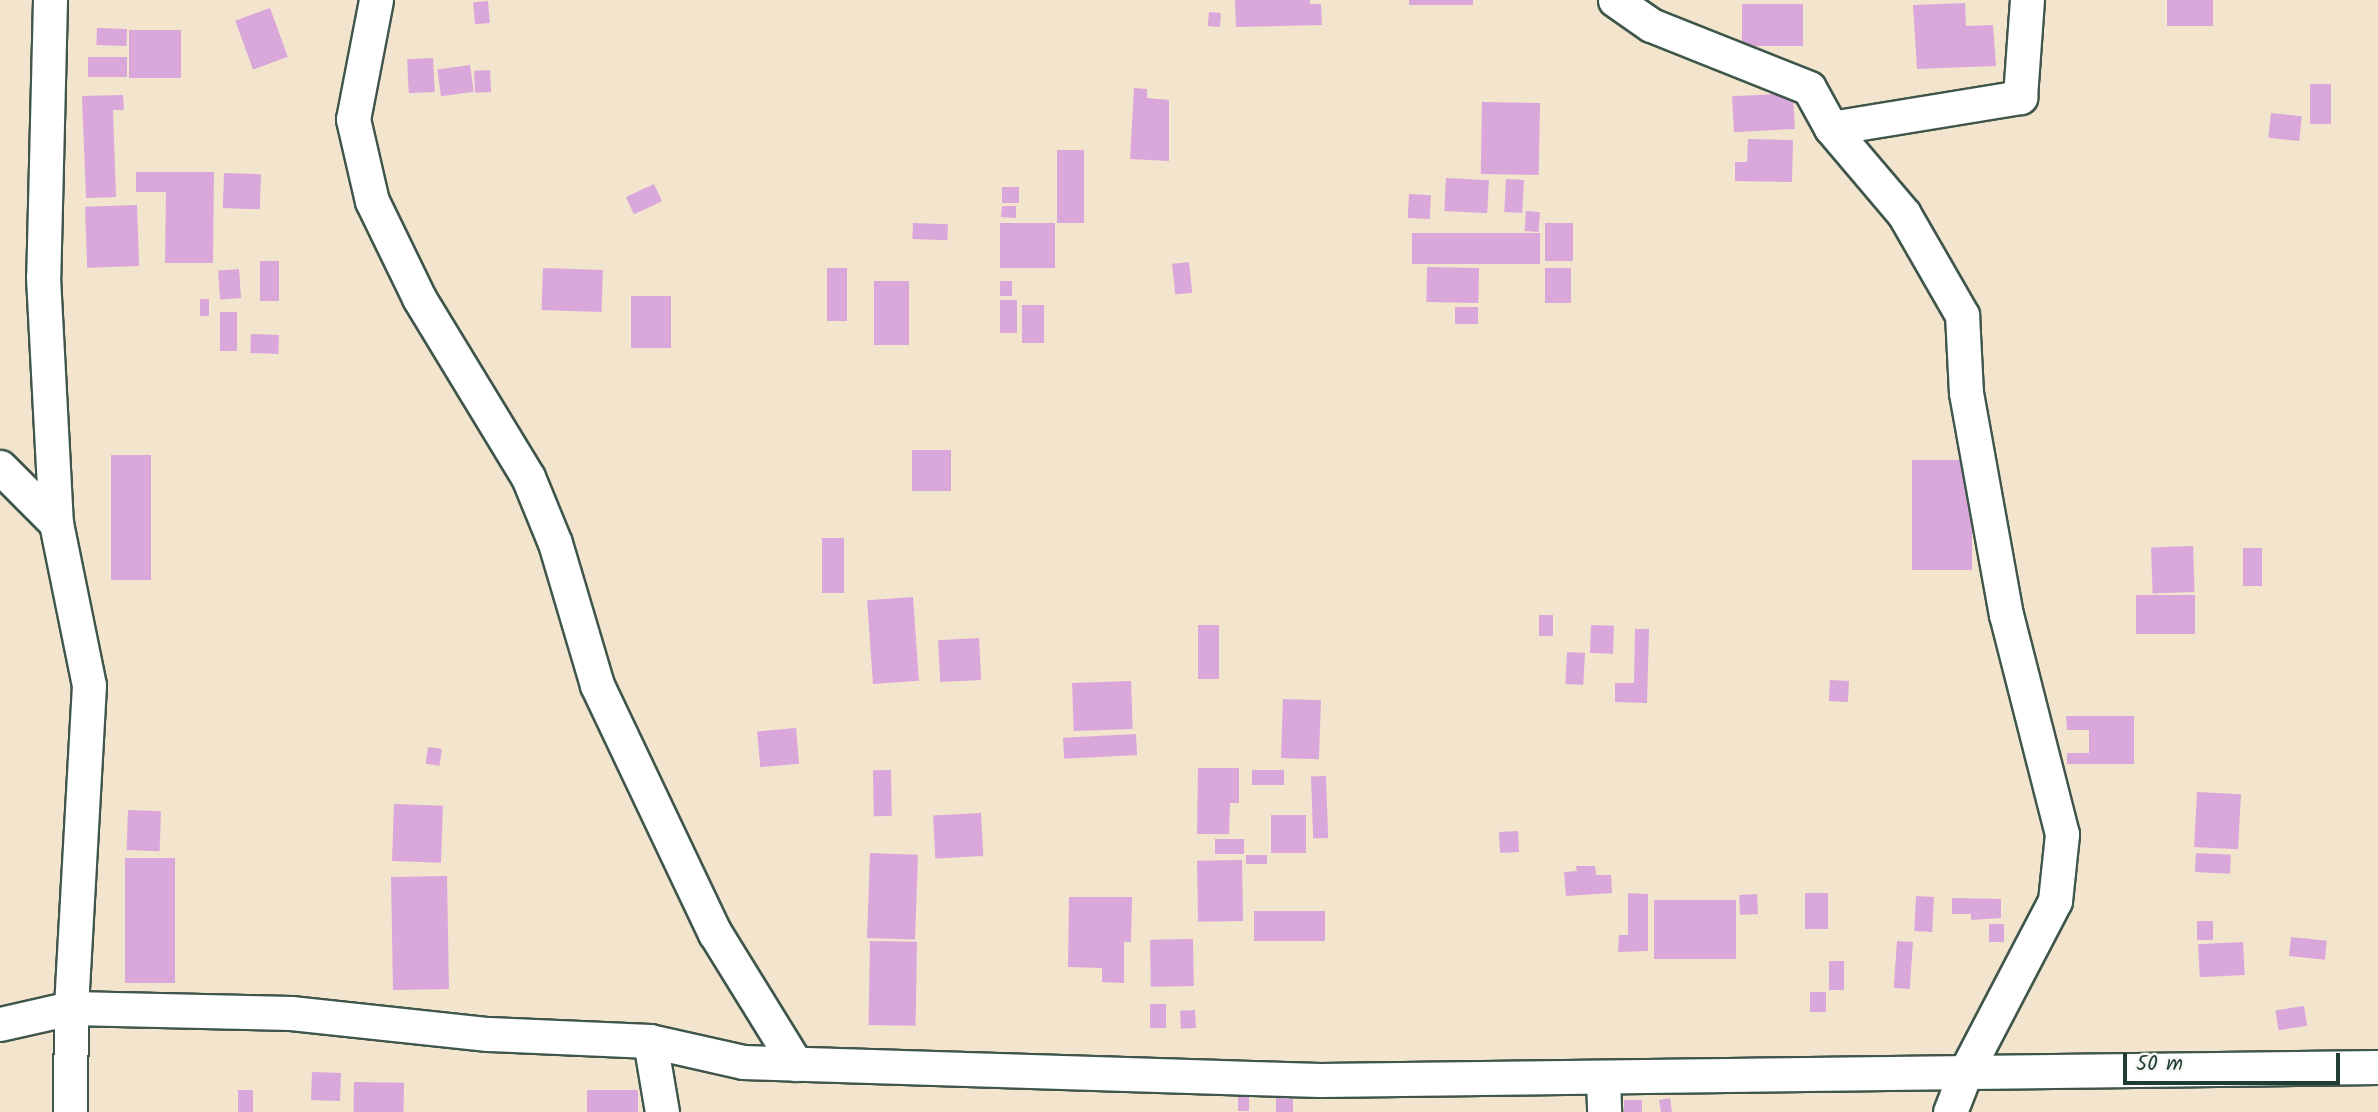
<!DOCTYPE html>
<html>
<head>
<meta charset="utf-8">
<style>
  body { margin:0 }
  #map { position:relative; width:2378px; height:1112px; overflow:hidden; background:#f3e4ce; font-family:Kalam,sans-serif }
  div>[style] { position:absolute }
  .building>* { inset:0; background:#d9a7da; transform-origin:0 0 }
  .roads { filter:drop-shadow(2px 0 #3f564b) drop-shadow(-2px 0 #3f564b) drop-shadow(0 2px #3f564b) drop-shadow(0 -2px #3f564b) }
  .minor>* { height:33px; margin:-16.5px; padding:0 16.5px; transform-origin:16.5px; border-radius:16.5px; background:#fff }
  span { translate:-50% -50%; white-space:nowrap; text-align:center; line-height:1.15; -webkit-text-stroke:5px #f6f6f2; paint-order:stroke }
  .scale { position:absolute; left:2123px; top:1053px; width:217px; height:32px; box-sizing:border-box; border:4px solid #1f3d34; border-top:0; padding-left:9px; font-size:21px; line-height:24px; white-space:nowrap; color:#1f3d34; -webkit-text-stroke:5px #f6f6f2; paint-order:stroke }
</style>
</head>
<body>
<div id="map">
  <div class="building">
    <div style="clip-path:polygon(1235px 0,1310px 0,1310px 4px,1321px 4px,1322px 25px,1236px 27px)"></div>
    <div style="left:1409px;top:0;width:64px;height:5px"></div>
    <div style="left:2167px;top:0;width:46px;height:26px"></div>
    <div style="left:488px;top:1px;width:22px;height:15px;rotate:85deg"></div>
    <div style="clip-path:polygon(1965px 3px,1966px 26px,1993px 25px,1996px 66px,1917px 69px,1913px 5px)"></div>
    <div style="left:1742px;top:4px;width:61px;height:42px"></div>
    <div style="left:270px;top:8px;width:52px;height:37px;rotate:70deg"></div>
    <div style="left:1209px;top:12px;width:12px;height:14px;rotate:5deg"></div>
    <div style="left:97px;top:28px;width:30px;height:17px;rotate:2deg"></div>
    <div style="left:129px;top:30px;width:52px;height:48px"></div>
    <div style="left:88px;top:57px;width:39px;height:20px"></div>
    <div style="left:433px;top:58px;width:34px;height:26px;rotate:87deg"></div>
    <div style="left:470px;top:65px;width:27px;height:33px;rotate:82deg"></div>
    <div style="left:490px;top:70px;width:22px;height:16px;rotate:87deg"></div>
    <div style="left:2310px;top:84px;width:21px;height:40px"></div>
    <div style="clip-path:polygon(1134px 88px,1147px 89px,1147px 98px,1169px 100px,1169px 161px,1130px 159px)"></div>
    <div style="left:1793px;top:93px;width:36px;height:61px;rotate:87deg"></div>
    <div style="clip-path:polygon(123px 95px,124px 110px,113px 110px,116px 197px,86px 198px,82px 96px)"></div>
    <div style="left:1482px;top:102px;width:58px;height:72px;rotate:1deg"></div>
    <div style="left:2271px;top:113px;width:31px;height:25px;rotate:6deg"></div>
    <div style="clip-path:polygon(1748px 139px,1793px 140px,1792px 182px,1735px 181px,1735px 162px,1747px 162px)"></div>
    <div style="left:1057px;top:150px;width:27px;height:73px"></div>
    <div style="clip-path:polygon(136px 172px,214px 172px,213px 263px,165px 263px,166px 192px,136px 192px)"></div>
    <div style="left:224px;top:173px;width:37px;height:35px;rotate:2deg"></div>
    <div style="left:1446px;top:178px;width:43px;height:33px;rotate:3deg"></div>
    <div style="left:1506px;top:179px;width:18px;height:33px;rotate:3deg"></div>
    <div style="left:654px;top:184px;width:19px;height:31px;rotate:65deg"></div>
    <div style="left:1002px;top:187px;width:17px;height:16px"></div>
    <div style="left:1409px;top:194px;width:22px;height:24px;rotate:3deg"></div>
    <div style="left:137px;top:205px;width:61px;height:52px;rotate:88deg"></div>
    <div style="clip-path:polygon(1002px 206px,1016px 206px,1016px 218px,1001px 217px)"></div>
    <div style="left:1526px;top:211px;width:14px;height:20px;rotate:4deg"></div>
    <div style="left:913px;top:223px;width:35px;height:16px;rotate:2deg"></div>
    <div style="left:1000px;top:223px;width:55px;height:45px"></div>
    <div style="left:1545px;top:223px;width:28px;height:38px"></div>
    <div style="left:1412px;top:233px;width:128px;height:31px"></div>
    <div style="left:260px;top:261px;width:19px;height:40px"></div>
    <div style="left:1189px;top:262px;width:31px;height:17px;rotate:84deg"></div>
    <div style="left:1427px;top:267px;width:52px;height:35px;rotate:1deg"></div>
    <div style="left:543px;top:268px;width:60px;height:42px;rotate:2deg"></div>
    <div style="left:827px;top:268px;width:20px;height:53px"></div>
    <div style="left:1571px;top:268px;width:35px;height:26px;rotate:90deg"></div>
    <div style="left:239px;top:269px;width:29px;height:21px;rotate:86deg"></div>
    <div style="left:874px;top:281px;width:35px;height:64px"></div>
    <div style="left:1000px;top:281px;width:12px;height:15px"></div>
    <div style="left:631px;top:296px;width:40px;height:52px"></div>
    <div style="left:200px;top:299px;width:9px;height:17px"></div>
    <div style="left:1000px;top:300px;width:17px;height:33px"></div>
    <div style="left:1022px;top:305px;width:22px;height:38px"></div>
    <div style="left:1455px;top:307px;width:23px;height:17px"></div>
    <div style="left:220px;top:312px;width:17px;height:39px"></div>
    <div style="left:251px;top:334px;width:28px;height:19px;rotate:2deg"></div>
    <div style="left:912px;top:450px;width:39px;height:41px"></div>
    <div style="left:151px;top:455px;width:125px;height:40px;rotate:90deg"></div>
    <div style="left:1912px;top:460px;width:60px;height:110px"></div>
    <div style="left:822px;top:538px;width:22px;height:55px"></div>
    <div style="left:2193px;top:546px;width:46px;height:42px;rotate:88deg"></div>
    <div style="left:2243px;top:548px;width:19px;height:38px"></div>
    <div style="left:2195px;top:595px;width:39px;height:59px;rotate:90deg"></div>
    <div style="left:913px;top:597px;width:84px;height:46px;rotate:86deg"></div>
    <div style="left:1539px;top:615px;width:14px;height:21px"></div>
    <div style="left:1198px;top:625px;width:21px;height:54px"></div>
    <div style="left:1591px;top:625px;width:23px;height:28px;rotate:2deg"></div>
    <div style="clip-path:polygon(1635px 629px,1649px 629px,1647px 703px,1615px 702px,1615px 683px,1634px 683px)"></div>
    <div style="left:979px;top:638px;width:42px;height:41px;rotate:87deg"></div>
    <div style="left:1567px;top:652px;width:18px;height:32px;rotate:3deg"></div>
    <div style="left:1830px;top:680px;width:19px;height:21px;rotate:3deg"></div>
    <div style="left:1131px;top:681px;width:48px;height:59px;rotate:88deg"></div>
    <div style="left:1283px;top:699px;width:38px;height:59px;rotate:2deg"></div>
    <div style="clip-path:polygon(2066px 716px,2134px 716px,2134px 764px,2067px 764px,2067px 753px,2089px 753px,2089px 730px,2067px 730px)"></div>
    <div style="left:796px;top:728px;width:36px;height:39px;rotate:85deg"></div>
    <div style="left:1136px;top:734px;width:21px;height:73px;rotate:87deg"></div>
    <div style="left:428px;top:747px;width:14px;height:17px;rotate:8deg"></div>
    <div style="clip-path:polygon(1198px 768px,1239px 768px,1239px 803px,1230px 803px,1229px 834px,1197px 834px)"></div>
    <div style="left:891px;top:770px;width:46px;height:18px;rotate:89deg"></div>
    <div style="left:1252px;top:770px;width:32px;height:15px"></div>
    <div style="left:1326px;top:776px;width:62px;height:15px;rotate:88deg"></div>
    <div style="left:2197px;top:792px;width:44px;height:55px;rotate:3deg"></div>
    <div style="left:394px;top:804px;width:49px;height:57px;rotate:2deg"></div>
    <div style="left:128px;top:810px;width:33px;height:40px;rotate:2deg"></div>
    <div style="left:981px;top:813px;width:43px;height:48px;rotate:87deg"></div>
    <div style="left:1271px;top:815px;width:35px;height:38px"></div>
    <div style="left:1518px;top:831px;width:21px;height:19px;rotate:87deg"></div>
    <div style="left:1244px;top:839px;width:15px;height:29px;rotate:90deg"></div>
    <div style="left:870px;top:853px;width:48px;height:85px;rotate:2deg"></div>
    <div style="left:2196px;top:853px;width:35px;height:19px;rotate:3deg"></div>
    <div style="left:1246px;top:855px;width:21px;height:9px"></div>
    <div style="left:125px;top:858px;width:50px;height:125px"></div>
    <div style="left:1242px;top:860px;width:61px;height:45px;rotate:89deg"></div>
    <div style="clip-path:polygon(1576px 866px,1595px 866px,1596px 875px,1611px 875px,1612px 893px,1566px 896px,1564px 872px,1577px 871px)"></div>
    <div style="left:447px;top:876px;width:113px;height:56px;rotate:89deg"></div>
    <div style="clip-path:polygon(1628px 893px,1648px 894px,1648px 951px,1618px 952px,1619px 935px,1628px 935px)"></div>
    <div style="left:1805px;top:893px;width:23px;height:36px"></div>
    <div style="left:1757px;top:894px;width:20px;height:18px;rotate:87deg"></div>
    <div style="left:1916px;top:896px;width:18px;height:35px;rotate:3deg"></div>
    <div style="clip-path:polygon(1069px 897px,1132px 897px,1131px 942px,1124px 942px,1124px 983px,1102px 982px,1102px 968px,1068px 967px)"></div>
    <div style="clip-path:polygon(1952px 898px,2001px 899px,2001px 918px,1971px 920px,1971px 914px,1952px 914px)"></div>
    <div style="left:1654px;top:900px;width:82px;height:59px"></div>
    <div style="left:1325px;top:911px;width:30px;height:71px;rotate:90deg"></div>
    <div style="left:2197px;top:921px;width:16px;height:19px"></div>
    <div style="left:1989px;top:924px;width:15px;height:18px"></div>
    <div style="left:2291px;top:937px;width:36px;height:19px;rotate:6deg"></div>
    <div style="left:1193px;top:939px;width:47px;height:43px;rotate:89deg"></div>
    <div style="left:870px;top:941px;width:47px;height:84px;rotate:1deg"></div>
    <div style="left:1897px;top:941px;width:16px;height:47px;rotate:4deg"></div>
    <div style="left:2243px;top:942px;width:33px;height:45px;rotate:87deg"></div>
    <div style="left:1829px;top:961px;width:15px;height:29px"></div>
    <div style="left:1810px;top:992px;width:16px;height:20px"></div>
    <div style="left:1150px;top:1004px;width:16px;height:24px"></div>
    <div style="left:2304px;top:1006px;width:20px;height:29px;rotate:81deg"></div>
    <div style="left:1195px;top:1010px;width:18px;height:15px;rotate:87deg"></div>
    <div style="left:312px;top:1072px;width:29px;height:28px;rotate:2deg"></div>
    <div style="left:354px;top:1082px;width:50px;height:30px;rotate:1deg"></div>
    <div style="left:1276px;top:1089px;width:17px;height:23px"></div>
    <div style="left:238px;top:1090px;width:15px;height:22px"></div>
    <div style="left:638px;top:1090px;width:22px;height:51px;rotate:90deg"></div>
    <div style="left:1238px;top:1094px;width:11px;height:17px"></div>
    <div style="clip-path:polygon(1670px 1098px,1672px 1112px,1661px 1112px,1659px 1100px)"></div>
    <div style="left:1624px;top:1100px;width:18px;height:12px"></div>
  </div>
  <div class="roads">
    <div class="minor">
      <div style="left:50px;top:0;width:277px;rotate:91.4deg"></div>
      <div style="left:43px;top:277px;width:246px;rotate:87deg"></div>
      <div style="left:56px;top:523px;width:165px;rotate:78.5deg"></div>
      <div style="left:89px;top:685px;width:324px;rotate:93.2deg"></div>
      <div style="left:71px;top:1008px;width:220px;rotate:1.3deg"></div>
      <div style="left:291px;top:1013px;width:198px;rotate:6.1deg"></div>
      <div style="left:488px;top:1034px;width:162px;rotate:2.5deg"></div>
      <div style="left:650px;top:1041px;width:95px;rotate:12.7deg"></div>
      <div style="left:743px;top:1062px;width:577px;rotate:1.79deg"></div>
      <div style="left:1320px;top:1080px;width:1058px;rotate:-0.7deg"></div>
      <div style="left:376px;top:0;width:121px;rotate:100.9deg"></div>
      <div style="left:353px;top:119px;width:84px;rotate:77deg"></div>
      <div style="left:372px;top:201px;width:108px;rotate:64.1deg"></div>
      <div style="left:419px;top:298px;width:210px;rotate:58.7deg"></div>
      <div style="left:528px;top:477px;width:71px;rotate:67.8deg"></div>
      <div style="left:555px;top:543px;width:148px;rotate:73.5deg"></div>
      <div style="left:597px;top:685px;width:275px;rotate:64.6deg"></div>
      <div style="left:715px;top:933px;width:154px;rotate:58.3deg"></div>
      <div style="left:1615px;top:0;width:44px;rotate:34.8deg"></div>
      <div style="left:1651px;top:25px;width:170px;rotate:21.7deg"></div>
      <div style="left:1809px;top:88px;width:46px;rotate:61.2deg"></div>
      <div style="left:0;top:467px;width:79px;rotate:45deg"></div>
      <div style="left:0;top:1024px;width:73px;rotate:-12.7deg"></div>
      <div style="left:71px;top:1008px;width:104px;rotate:90.6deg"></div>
      <div style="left:650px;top:1041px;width:72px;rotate:80.4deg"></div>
      <div style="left:1603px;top:1078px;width:34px;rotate:88deg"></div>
      <div style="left:1950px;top:1112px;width:44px;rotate:-68.7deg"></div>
      <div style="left:1966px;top:1071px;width:192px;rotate:-62.4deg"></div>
      <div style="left:2055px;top:901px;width:67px;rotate:-84deg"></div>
      <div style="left:2062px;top:834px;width:226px;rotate:-104.3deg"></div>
      <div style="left:2006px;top:615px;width:226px;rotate:-100.2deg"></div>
      <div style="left:1966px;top:393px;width:78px;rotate:-92.9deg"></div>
      <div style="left:1962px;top:315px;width:116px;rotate:-119.9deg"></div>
      <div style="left:1904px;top:214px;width:113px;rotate:-130.3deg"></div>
      <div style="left:1831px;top:128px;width:192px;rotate:-9.3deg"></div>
      <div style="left:2020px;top:97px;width:97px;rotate:-85.9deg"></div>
    </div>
  </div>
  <div class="scale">50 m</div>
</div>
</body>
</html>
